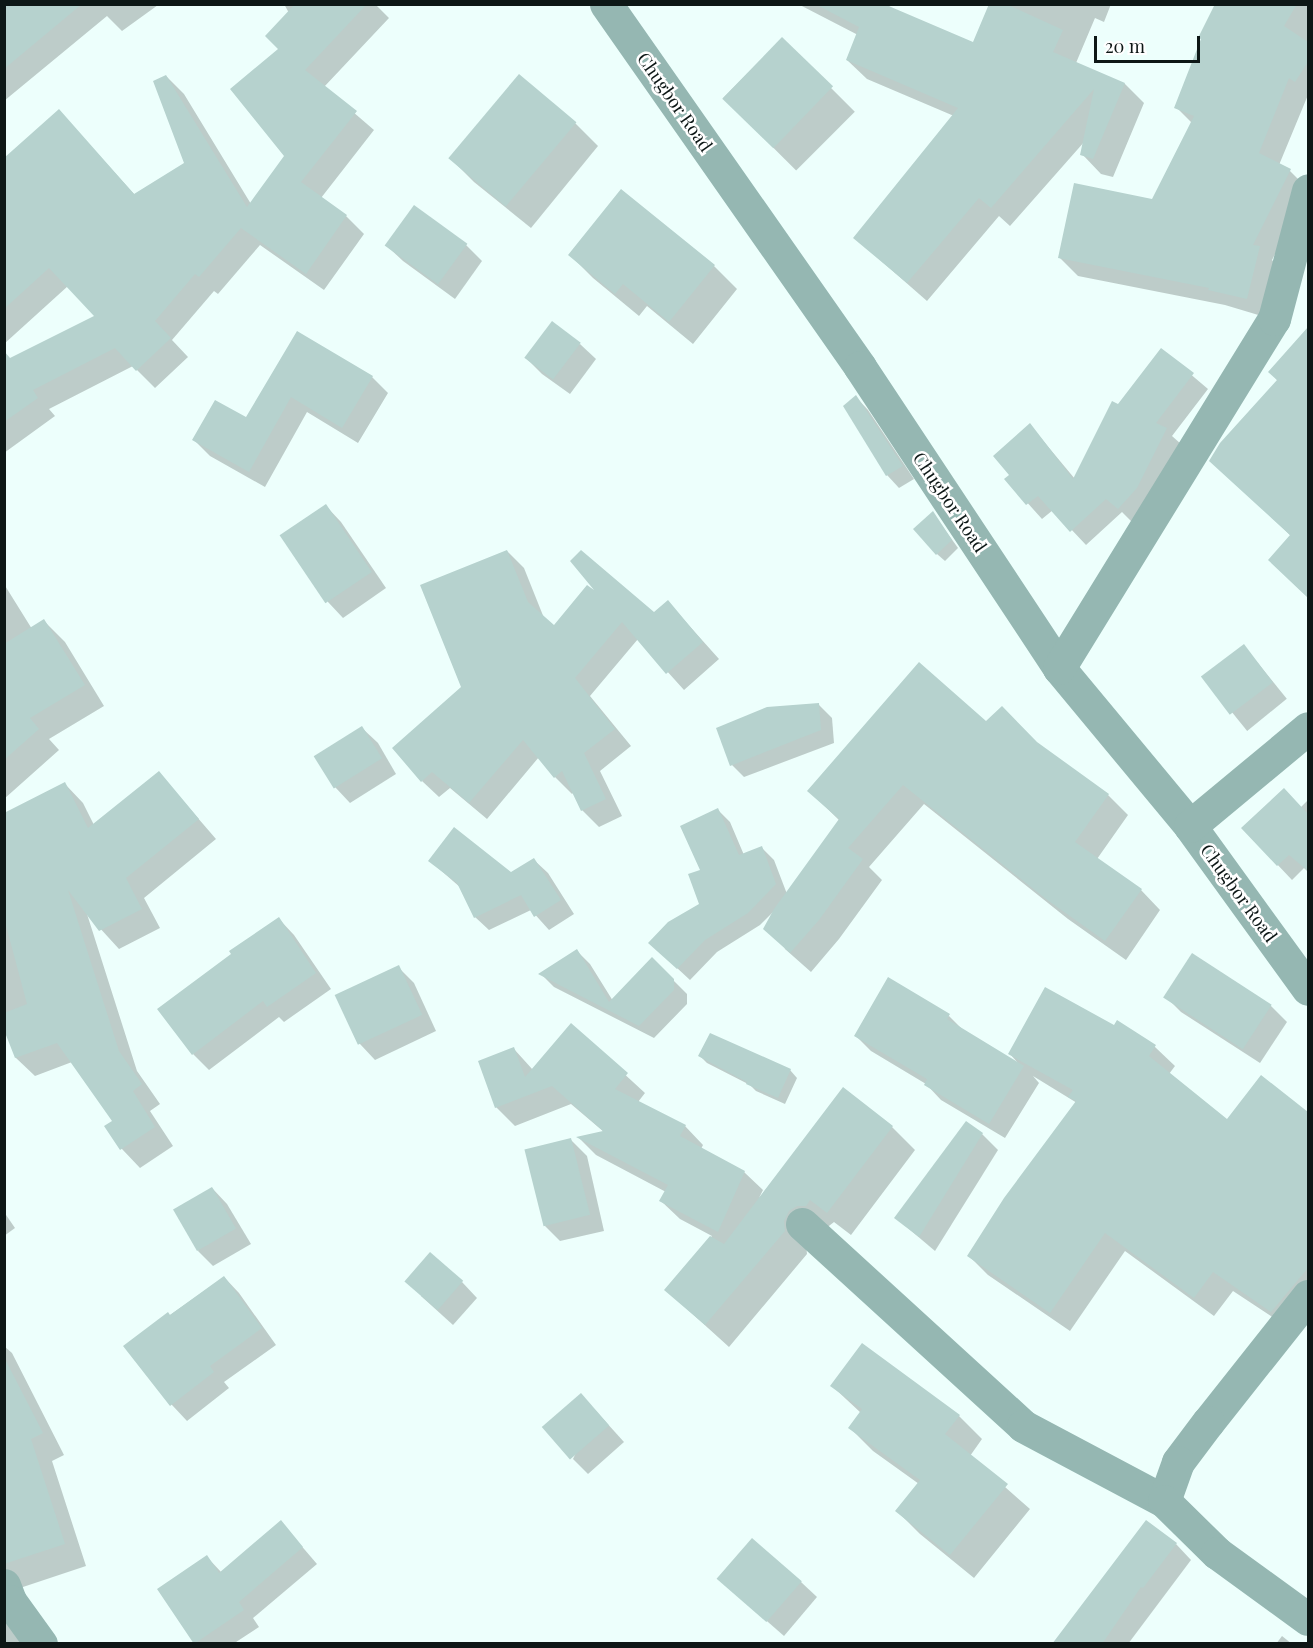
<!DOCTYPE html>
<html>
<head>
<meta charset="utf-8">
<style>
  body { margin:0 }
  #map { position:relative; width:1313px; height:1648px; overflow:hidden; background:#edfffc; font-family:"Playfair Display",serif }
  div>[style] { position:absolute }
  .shadow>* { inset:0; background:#0003; transform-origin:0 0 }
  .building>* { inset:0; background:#b6d2ce; transform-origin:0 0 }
  .minor>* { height:33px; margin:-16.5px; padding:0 16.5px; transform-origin:16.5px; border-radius:16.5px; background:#95b7b2 }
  span { translate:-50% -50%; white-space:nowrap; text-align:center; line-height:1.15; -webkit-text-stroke:5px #fff; paint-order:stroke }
  .street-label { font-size:18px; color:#0d1716 }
  .frame { position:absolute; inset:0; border:6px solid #0d1716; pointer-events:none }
  .scale { position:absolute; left:1094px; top:36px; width:106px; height:27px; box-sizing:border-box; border:3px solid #0d1716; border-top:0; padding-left:8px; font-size:18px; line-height:21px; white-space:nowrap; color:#0d1716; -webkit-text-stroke:4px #fff; paint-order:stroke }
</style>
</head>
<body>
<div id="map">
  <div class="shadow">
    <div style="clip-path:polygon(4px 4px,157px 4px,158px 5px,122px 31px,107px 16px,4px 101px)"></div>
    <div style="clip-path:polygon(284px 4px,375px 4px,389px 18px,324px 87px,374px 130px,321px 198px,346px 216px,364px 234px,324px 290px,260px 245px,218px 294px,214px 291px,172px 340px,188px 357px,155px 388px,133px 366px,49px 409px,55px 416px,4px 453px,4px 363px,97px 316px,68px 286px,4px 344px,4px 160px,59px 111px,135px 195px,186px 163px,166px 76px,184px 94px,251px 204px,286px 156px,280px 50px,289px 13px)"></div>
    <div style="clip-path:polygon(798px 4px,890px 4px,889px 8px,974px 44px,991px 4px,1111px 4px,1104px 22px,1095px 18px,1076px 63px,1125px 84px,1144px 103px,1113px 177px,1101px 174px,1082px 154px,1085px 141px,1010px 226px,999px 216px,927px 301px,855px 238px,954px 116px,867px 79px,847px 60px,858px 35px)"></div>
    <div style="clip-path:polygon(1229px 4px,1308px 4px,1308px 95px,1279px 165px,1290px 171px,1308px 189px,1272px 260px,1277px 266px,1265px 317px,1225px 305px,1078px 276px,1060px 258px,1153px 201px,1192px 123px,1176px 107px)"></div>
    <div style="left:782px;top:39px;width:103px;height:83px;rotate:45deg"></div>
    <div style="clip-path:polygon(575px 123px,598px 146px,531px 228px,474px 182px,451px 159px)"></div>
    <div style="clip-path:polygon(621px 191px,714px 266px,737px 289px,693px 344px,647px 306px,639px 316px,593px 278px,570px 255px)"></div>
    <div style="clip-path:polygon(414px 207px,466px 245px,482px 261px,455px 299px,403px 261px,387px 246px)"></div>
    <div style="clip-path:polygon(1308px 329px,1308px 597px,1295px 585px,1291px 536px,1211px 460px,1278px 381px,1270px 372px)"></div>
    <div style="clip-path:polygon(297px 333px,372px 377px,388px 393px,358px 443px,307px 412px,265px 487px,210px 456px,194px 440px,246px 419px)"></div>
    <div style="clip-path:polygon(580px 344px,596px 359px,570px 394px,542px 374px,526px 358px)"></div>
    <div style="clip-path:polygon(1162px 350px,1208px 389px,1172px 436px,1181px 444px,1133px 523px,1122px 512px,1086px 545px,1053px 510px,1042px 519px,1006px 479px,1011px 476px,1030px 425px,1075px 479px,1119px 406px)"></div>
    <div style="clip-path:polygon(856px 397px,868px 410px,914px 479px,899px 488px,887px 475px)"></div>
    <div style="clip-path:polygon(326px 506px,341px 522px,386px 588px,343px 618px,328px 602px)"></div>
    <div style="clip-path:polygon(933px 513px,958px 548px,945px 561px,937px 554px)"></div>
    <div style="clip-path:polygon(507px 551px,524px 568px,544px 618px,554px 627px,600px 596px,654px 614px,668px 602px,719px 659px,684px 690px,638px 639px,590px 696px,631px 746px,600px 771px,622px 816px,599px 827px,582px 810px,574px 792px,572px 794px,555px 777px,539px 757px,487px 819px,450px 788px,439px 797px,422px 781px,463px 687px)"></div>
    <div style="clip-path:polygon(4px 584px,32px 629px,44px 621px,65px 642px,104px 706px,49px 739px,59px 750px,4px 799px)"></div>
    <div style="left:1244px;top:646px;width:68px;height:51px;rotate:51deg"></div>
    <div style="clip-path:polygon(819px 705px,832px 718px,834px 743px,744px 777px,732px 765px)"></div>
    <div style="clip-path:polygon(986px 723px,1039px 745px,1108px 795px,1128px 815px,1097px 859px,1141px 890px,1160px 910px,1126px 960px,1068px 919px,924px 804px,869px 867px,882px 880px,839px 939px,811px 972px,785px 949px,773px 912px,760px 925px,717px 952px,690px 980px,663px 955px,701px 904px,702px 871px,718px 810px,730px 822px,744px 855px,762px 848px,774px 860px,787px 894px,840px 821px,809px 791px)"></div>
    <div style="clip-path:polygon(362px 728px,378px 743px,396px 774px,350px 803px,335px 787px,316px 757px)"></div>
    <div style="clip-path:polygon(159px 773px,216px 839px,144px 898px,160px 928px,119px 949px,87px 914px,137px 1071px,160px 1104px,150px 1111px,173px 1146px,140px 1168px,122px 1149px,107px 1127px,114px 1122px,72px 1062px,35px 1076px,16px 1058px,4px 1025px,4px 814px,65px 784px,83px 803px,94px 825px)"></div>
    <div style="clip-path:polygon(1308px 800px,1308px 872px,1304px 868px,1292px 880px,1243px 828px,1301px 807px)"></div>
    <div style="clip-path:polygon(534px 860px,548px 873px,574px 914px,549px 930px,531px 910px,489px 930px,475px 917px,461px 888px,430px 861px,511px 874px)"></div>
    <div style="clip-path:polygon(279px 919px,294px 935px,331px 989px,284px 1022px,279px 1017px,209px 1070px,193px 1054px)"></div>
    <div style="clip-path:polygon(577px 951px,590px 964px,613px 1001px,652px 959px,687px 994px,687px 1004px,654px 1038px,554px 987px,541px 974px)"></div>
    <div style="clip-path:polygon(398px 967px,414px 983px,436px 1031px,375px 1060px,360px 1044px,337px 996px)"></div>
    <div style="clip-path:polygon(1165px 996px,1271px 1006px,1287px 1022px,1260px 1063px,1181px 1012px)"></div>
    <div style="clip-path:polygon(949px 1016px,965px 1032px,1018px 1063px,1010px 1054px,1114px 1027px,1118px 1022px,1155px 1047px,1175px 1066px,1169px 1074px,1227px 1121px,1262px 1077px,1308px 1114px,1308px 1311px,1292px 1330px,1233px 1291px,1214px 1316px,1125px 1251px,1070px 1331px,988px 1275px,969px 1256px,1077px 1103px,1033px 1076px,1039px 1083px,1005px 1138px,941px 1100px,926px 1084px,871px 1051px,856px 1036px)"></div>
    <div style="clip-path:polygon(571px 1025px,645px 1093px,638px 1102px,685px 1126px,703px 1145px,701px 1149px,744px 1172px,763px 1190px,759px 1198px,844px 1090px,892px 1127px,915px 1150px,851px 1235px,834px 1222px,806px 1244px,807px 1254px,729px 1347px,666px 1290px,712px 1236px,680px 1219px,661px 1201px,666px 1192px,596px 1155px,579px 1138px,604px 1132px,571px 1104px,515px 1126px,496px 1107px,514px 1049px,533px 1070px)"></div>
    <div style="clip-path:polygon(700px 1056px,790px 1070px,797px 1078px,785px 1104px,756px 1091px,750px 1085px,707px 1063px)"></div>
    <div style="clip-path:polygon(982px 1134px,998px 1150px,935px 1251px,896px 1218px)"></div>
    <div style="clip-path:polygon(571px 1140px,587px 1156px,604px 1231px,560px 1241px,545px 1226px)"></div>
    <div style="clip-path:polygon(212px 1188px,227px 1204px,251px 1244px,213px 1266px,198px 1251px)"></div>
    <div style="clip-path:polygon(4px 1212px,15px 1228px,4px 1236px)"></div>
    <div style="clip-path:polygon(224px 1277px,239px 1293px,276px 1345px,224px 1382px,229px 1388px,187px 1421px,172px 1405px,126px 1346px)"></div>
    <div style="clip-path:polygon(462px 1282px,477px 1298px,453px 1325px,421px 1296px)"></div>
    <div style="clip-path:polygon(4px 1346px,12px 1353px,64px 1455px,52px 1461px,86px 1566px,11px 1591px,4px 1600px)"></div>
    <div style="clip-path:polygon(832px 1386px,959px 1416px,982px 1439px,970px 1456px,1030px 1509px,974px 1578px,920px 1534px,897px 1511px,919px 1484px,873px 1451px,850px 1428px,861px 1413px)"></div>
    <div style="clip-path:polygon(596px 1411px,624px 1442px,588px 1474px,573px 1459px)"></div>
    <div style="clip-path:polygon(281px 1522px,317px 1564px,253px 1618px,259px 1627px,233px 1644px,196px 1644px,159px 1589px,207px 1557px,222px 1573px)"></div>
    <div style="clip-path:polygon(1176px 1544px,1191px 1560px,1128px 1644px,1054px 1644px)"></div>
    <div style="clip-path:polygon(719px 1579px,801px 1582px,817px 1597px,784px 1636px)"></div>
    <div style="clip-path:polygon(4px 1606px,22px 1644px,4px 1644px)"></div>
    <div style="clip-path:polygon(1282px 1636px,1292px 1644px,1276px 1644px)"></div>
  </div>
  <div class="building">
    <div style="clip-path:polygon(4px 4px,82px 4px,4px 69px)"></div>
    <div style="clip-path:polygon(295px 4px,367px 4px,305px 70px,357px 111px,301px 182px,347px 215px,306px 274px,241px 228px,199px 277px,195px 274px,155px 321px,171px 338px,136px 371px,115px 348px,33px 390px,38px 398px,4px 422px,4px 351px,10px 358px,94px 316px,49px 268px,4px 309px,4px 158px,59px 109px,134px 194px,184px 163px,153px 81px,166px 75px,247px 207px,284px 156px,230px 89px,278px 49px,265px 36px)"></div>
    <div style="clip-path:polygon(815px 4px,884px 4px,973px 42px,989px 4px,1006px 4px,1063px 30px,1053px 52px,1125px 83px,1093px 159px,1080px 155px,1094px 89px,991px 208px,979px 198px,907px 283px,853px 238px,958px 108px,846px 60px,859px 27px)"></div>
    <div style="clip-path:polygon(1215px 4px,1297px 4px,1284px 26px,1308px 42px,1308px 62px,1295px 82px,1289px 78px,1259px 153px,1291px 169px,1253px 245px,1260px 246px,1247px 299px,1208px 290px,1209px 288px,1058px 258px,1074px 183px,1152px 199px,1194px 116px,1174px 108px,1201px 39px,1198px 38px)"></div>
    <div style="left:782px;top:37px;width:71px;height:86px;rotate:44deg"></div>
    <div style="left:519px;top:74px;width:75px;height:110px;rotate:40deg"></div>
    <div style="clip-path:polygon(621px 189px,715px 265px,669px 322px,623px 284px,615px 294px,568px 255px)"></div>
    <div style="left:414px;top:205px;width:66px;height:50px;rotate:36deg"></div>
    <div style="left:552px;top:321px;width:36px;height:46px;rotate:37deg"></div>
    <div style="clip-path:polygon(1308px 327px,1308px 598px,1268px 560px,1290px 535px,1209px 461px,1220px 443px,1277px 380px,1268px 372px)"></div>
    <div style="clip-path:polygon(297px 331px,373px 376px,342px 428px,291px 397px,249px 472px,192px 440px,215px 400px,246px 417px)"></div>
    <div style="clip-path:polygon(1161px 348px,1194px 373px,1156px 423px,1167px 428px,1137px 488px,1118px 509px,1106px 499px,1070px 532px,1038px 496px,1026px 505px,1004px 479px,1009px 475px,993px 456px,1030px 423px,1073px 479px,1112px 401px,1118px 404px)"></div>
    <div style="clip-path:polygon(856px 395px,903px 466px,886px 476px,843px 406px)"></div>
    <div style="left:326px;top:504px;width:82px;height:56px;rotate:56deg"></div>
    <div style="clip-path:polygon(933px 511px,952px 540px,936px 555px,913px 529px)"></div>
    <div style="clip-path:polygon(507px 550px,528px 602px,554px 625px,587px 585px,594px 590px,570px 561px,581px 550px,654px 612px,668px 600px,703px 642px,666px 674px,622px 622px,575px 678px,615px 729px,584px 753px,606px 799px,581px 811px,562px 771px,554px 778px,523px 740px,469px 803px,432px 772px,421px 782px,392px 748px,461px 687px,420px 585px)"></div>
    <div style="clip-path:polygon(44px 619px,85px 685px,30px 718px,39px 729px,4px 760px,4px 644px)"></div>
    <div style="left:1244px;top:644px;width:48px;height:54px;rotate:53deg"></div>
    <div style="clip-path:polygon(919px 662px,986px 721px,1002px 706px,1037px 742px,1109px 794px,1075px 842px,1142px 889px,1105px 941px,1046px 899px,903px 785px,848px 848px,863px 859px,819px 920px,790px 953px,763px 929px,774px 909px,839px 819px,807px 791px)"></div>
    <div style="clip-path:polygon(819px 703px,821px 730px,730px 766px,716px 728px,767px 707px)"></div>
    <div style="left:362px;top:726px;width:38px;height:57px;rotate:58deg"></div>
    <div style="clip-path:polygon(159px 771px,199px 819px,126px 878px,142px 909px,99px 931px,68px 890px,119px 1051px,142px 1084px,133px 1091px,155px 1127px,120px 1150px,104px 1126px,112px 1121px,57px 1043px,15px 1058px,4px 1030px,4px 1013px,27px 1004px,4px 918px,4px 813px,65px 782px,88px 828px)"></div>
    <div style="clip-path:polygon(1284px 788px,1308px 814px,1308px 871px,1289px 855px,1277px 866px,1241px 828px)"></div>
    <div style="clip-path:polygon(718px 808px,739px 855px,762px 846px,776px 884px,748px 913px,705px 940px,677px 969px,648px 943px,668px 922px,699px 904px,688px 874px,700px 870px,680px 826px)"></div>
    <div style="clip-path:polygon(454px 827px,511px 872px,534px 858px,561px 900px,534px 917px,521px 895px,474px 918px,457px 883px,428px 861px)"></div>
    <div style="clip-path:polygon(279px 917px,316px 973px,267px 1007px,263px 1001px,192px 1055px,157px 1009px,231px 954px,229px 951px)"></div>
    <div style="clip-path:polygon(577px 949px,609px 1002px,652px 957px,674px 979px,674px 990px,639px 1026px,538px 974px)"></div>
    <div style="left:1192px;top:953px;width:95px;height:53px;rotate:33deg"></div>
    <div style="left:399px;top:965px;width:55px;height:71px;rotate:65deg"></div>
    <div style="clip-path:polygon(888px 977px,950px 1014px,947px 1019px,1024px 1066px,989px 1124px,924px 1085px,927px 1079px,854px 1036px)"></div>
    <div style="clip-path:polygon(1045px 987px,1114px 1025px,1117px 1020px,1156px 1045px,1149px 1056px,1227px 1119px,1261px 1075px,1308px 1112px,1308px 1268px,1271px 1312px,1213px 1272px,1194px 1298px,1105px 1233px,1050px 1313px,967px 1256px,1004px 1198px,1076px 1101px,1068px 1097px,1073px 1090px,1008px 1054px)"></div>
    <div style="clip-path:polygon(571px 1023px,628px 1073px,615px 1089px,686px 1125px,680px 1136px,745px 1171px,718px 1232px,659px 1201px,668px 1185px,576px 1137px,603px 1131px,552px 1086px,495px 1108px,478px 1061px,514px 1047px,525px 1077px)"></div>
    <div style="clip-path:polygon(710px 1033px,791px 1069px,778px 1098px,746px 1084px,747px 1082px,698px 1056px)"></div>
    <div style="clip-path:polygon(843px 1087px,893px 1126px,827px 1213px,810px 1200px,806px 1206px,797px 1206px,789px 1211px,784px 1221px,785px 1231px,705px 1325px,664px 1290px,710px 1236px,724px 1244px)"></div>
    <div style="clip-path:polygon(966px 1121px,983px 1133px,919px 1237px,894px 1218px)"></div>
    <div style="left:571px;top:1138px;width:79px;height:48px;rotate:76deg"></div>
    <div style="left:212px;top:1187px;width:48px;height:45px;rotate:60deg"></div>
    <div style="left:430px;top:1252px;width:44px;height:39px;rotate:41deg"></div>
    <div style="clip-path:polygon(224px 1276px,262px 1328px,210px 1366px,214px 1372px,170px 1406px,123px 1346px,168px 1312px,170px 1315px)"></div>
    <div style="clip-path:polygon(862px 1343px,960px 1415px,945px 1434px,1008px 1484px,950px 1555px,895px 1511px,920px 1480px,848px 1428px,862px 1409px,830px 1386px)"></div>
    <div style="clip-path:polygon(4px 1357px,43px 1433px,31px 1439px,65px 1544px,4px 1564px)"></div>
    <div style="left:581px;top:1393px;width:43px;height:52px;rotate:49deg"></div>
    <div style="clip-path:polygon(281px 1520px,303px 1547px,239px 1602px,244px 1610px,194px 1644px,157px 1589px,207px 1555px,219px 1573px)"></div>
    <div style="clip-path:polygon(1146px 1520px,1177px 1543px,1143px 1588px,1141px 1587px,1102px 1644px,1052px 1644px)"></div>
    <div style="left:752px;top:1538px;width:66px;height:54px;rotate:41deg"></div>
  </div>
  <div class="minor">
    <div style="left:606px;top:4px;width:443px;rotate:55deg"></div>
    <div style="left:860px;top:367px;width:361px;rotate:56.5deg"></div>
    <div style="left:1059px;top:668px;width:205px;rotate:50.3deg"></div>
    <div style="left:1190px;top:826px;width:201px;rotate:54.1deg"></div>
    <div style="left:1059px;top:668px;width:410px;rotate:-58.4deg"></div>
    <div style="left:1274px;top:319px;width:133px;rotate:-75.2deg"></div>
    <div style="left:1190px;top:826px;width:153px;rotate:-39.7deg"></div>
    <div style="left:802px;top:1224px;width:299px;rotate:42.4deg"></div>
    <div style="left:1023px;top:1426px;width:160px;rotate:28deg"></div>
    <div style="left:1308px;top:1296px;width:161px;rotate:128.4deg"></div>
    <div style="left:1208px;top:1422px;width:50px;rotate:126.9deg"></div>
    <div style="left:1178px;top:1462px;width:41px;rotate:109.7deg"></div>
    <div style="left:1164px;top:1501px;width:74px;rotate:44.5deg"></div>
    <div style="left:1217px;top:1553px;width:112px;rotate:36deg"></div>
    <div style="left:4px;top:1585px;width:17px;rotate:69deg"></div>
    <div style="left:10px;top:1601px;width:53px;rotate:54.2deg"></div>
  </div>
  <div class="street-label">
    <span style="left:675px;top:102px;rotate:55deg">Chugbor Road</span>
    <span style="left:950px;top:502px;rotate:56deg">Chugbor Road</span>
    <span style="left:1239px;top:893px;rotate:54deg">Chugbor Road</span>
  </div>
  <div class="frame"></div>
  <div class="scale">20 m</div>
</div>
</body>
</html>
